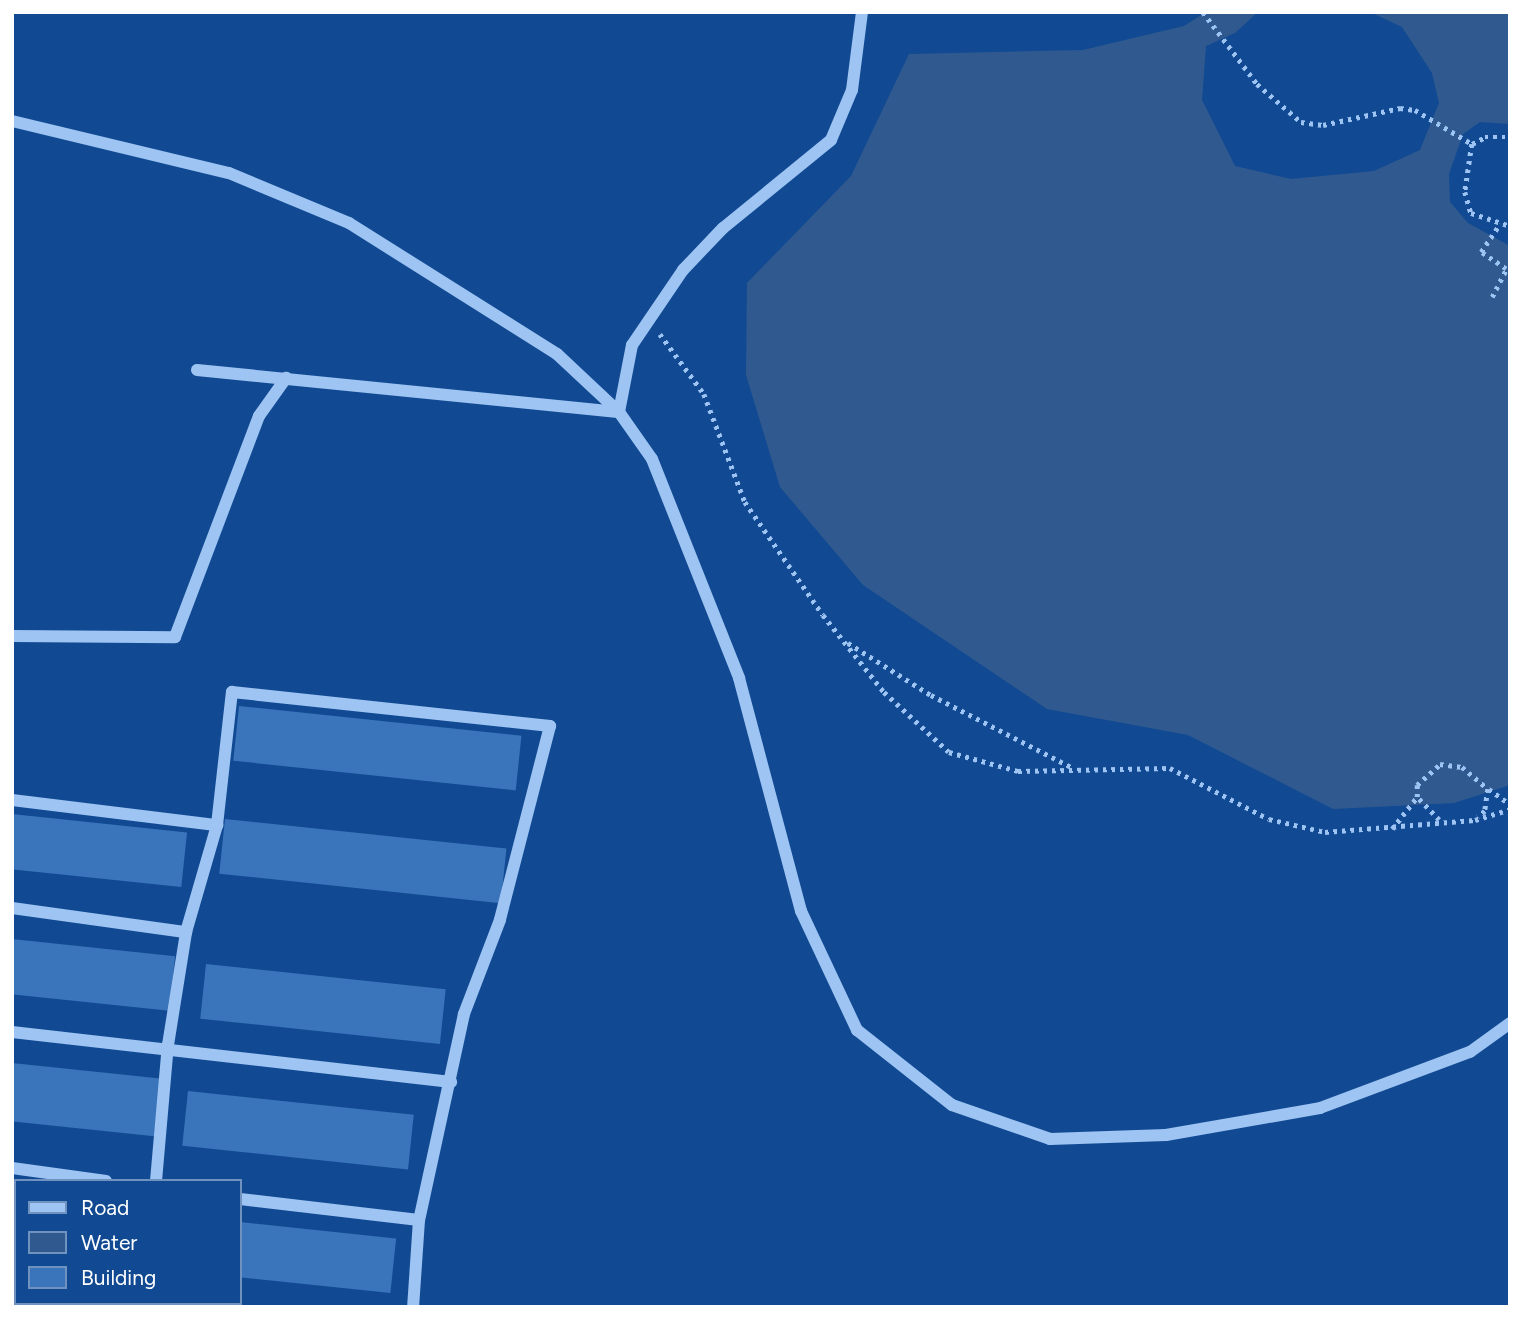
<!DOCTYPE html>
<html>
<head>
<meta charset="utf-8">
<style>
  body { margin:0 }
  #map { position:relative; width:1522px; height:1319px; overflow:hidden; background:#114a92; font-family:Figtree,sans-serif }
  div>[style] { position:absolute }
  .water>* { inset:0; background:#305a8f }
  .building>* { inset:0; background:#3a74ba; transform-origin:0 0 }
  .path>* { height:4.5px; margin-top:-2.25px; transform-origin:0; background:repeating-linear-gradient(90deg,#9dc4f3 0 3.5px,transparent 0 8.5px) }
  .minor>* { height:12px; margin:-6px; padding:0 6px; transform-origin:6px; border-radius:6px; background:#9dc4f3 }
  span { translate:-50% -50%; white-space:nowrap; text-align:center; line-height:1.15; -webkit-text-stroke:6px #114a92; paint-order:stroke }
  .frame { position:absolute; inset:0; border:14px solid #fff; pointer-events:none }
  .legend { position:absolute; left:14px; top:1179px; width:228px; height:126px; box-sizing:border-box; background:#114a92; border:2px solid #7092be; margin:0; padding:9px 12px; list-style:none; font-size:21px; color:#fff }
  .legend li { display:flex; align-items:center; gap:14px; height:35px }
  .legend b { width:35px; border:2px solid #7092be }
</style>
</head>
<body>
<div id="map">
  <div class="water">
    <div style="clip-path:polygon(1206px 12px,1258px 12px,1235px 33px,1206px 46px,1202px 100px,1235px 166px,1291px 179px,1374px 171px,1420px 150px,1439px 103px,1432px 73px,1402px 27px,1370px 12px,1510px 12px,1510px 124px,1480px 122px,1463px 134px,1449px 174px,1450px 202px,1468px 223px,1510px 246px,1510px 785px,1454px 803px,1333px 809px,1188px 735px,1047px 709px,863px 585px,780px 487px,746px 375px,747px 283px,851px 176px,909px 54px,1083px 50px,1184px 26px)"></div>
  </div>
  <div class="building">
    <div style="left:239px;top:706px;width:284px;height:55px;rotate:6deg"></div>
    <div style="left:12px;top:814px;width:176px;height:55px;rotate:6deg"></div>
    <div style="left:225px;top:819px;width:283px;height:55px;rotate:6deg"></div>
    <div style="left:12px;top:939px;width:164px;height:55px;rotate:6deg"></div>
    <div style="left:206px;top:964px;width:241px;height:55px;rotate:6deg"></div>
    <div style="left:12px;top:1063px;width:149px;height:58px;rotate:6deg"></div>
    <div style="left:188px;top:1091px;width:227px;height:55px;rotate:6deg"></div>
    <div style="left:12px;top:1195px;width:4px;height:54px"></div>
    <div style="left:240px;top:1222px;width:157px;height:55px;rotate:6deg"></div>
  </div>
  <div class="path">
    <div style="left:1090px;top:12px;width:6px"></div>
    <div style="left:1203px;top:12px;width:90px;rotate:53.1deg"></div>
    <div style="left:1257px;top:84px;width:58px;rotate:40.8deg"></div>
    <div style="left:1301px;top:122px;width:22px;rotate:8deg"></div>
    <div style="left:1323px;top:125px;width:79px;rotate:-12.4deg"></div>
    <div style="left:1400px;top:108px;width:15px;rotate:8deg"></div>
    <div style="left:1415px;top:110px;width:66px;rotate:30.8deg"></div>
    <div style="left:1472px;top:144px;width:49px;rotate:98.3deg"></div>
    <div style="left:1465px;top:192px;width:22px;rotate:74deg"></div>
    <div style="left:1471px;top:213px;width:41px;rotate:18.4deg"></div>
    <div style="left:1472px;top:144px;width:15px;rotate:-28deg"></div>
    <div style="left:1485px;top:137px;width:25px"></div>
    <div style="left:1492px;top:297px;width:31px;rotate:-63deg"></div>
    <div style="left:1506px;top:269px;width:30px;rotate:-146deg"></div>
    <div style="left:1481px;top:252px;width:34px;rotate:-56deg"></div>
    <div style="left:660px;top:334px;width:74px;rotate:53.7deg"></div>
    <div style="left:704px;top:394px;width:116px;rotate:69.2deg"></div>
    <div style="left:745px;top:502px;width:137px;rotate:55.4deg"></div>
    <div style="left:823px;top:615px;width:98px;rotate:51.6deg"></div>
    <div style="left:884px;top:692px;width:88px;rotate:42.7deg"></div>
    <div style="left:949px;top:752px;width:72px;rotate:15.4deg"></div>
    <div style="left:1018px;top:771px;width:152px;rotate:-1.1deg"></div>
    <div style="left:1170px;top:768px;width:111px;rotate:27.3deg"></div>
    <div style="left:1269px;top:819px;width:57px;rotate:13.1deg"></div>
    <div style="left:1325px;top:832px;width:150px;rotate:-4.6deg"></div>
    <div style="left:1475px;top:820px;width:37px;rotate:-17deg"></div>
    <div style="left:848px;top:643px;width:98px;rotate:32.1deg"></div>
    <div style="left:931px;top:695px;width:160px;rotate:27.2deg"></div>
    <div style="left:1489px;top:789px;width:26px;rotate:36deg"></div>
    <div style="left:1439px;top:820px;width:32px;rotate:-134deg"></div>
    <div style="left:1417px;top:797px;width:12px;rotate:-90deg"></div>
    <div style="left:1417px;top:785px;width:31px;rotate:-42deg"></div>
    <div style="left:1440px;top:764px;width:22px;rotate:8deg"></div>
    <div style="left:1462px;top:767px;width:34px;rotate:40deg"></div>
    <div style="left:1488px;top:789px;width:22px;rotate:98deg"></div>
    <div style="left:1485px;top:811px;width:9px;rotate:139deg"></div>
    <div style="left:1392px;top:829px;width:41px;rotate:-52deg"></div>
  </div>
  <div class="minor">
    <div style="left:862px;top:12px;width:79px;rotate:97.3deg"></div>
    <div style="left:852px;top:90px;width:54px;rotate:112.8deg"></div>
    <div style="left:831px;top:140px;width:139px;rotate:140.8deg"></div>
    <div style="left:723px;top:228px;width:58px;rotate:133.6deg"></div>
    <div style="left:683px;top:270px;width:91px;rotate:124.2deg"></div>
    <div style="left:632px;top:345px;width:68px;rotate:101deg"></div>
    <div style="left:619px;top:412px;width:57px;rotate:54.9deg"></div>
    <div style="left:652px;top:459px;width:236px;rotate:68.3deg"></div>
    <div style="left:739px;top:678px;width:241px;rotate:75.1deg"></div>
    <div style="left:801px;top:911px;width:132px;rotate:64.8deg"></div>
    <div style="left:857px;top:1030px;width:121px;rotate:38.3deg"></div>
    <div style="left:952px;top:1105px;width:104px;rotate:19.1deg"></div>
    <div style="left:1050px;top:1139px;width:116px;rotate:-2deg"></div>
    <div style="left:1166px;top:1135px;width:156px;rotate:-9.9deg"></div>
    <div style="left:1320px;top:1108px;width:160px;rotate:-20.5deg"></div>
    <div style="left:1470px;top:1052px;width:49px;rotate:-35.9deg"></div>
    <div style="left:12px;top:121px;width:223px;rotate:13.5deg"></div>
    <div style="left:229px;top:173px;width:130px;rotate:22.6deg"></div>
    <div style="left:349px;top:223px;width:246px;rotate:32.2deg"></div>
    <div style="left:557px;top:354px;width:85px;rotate:43.1deg"></div>
    <div style="left:197px;top:370px;width:423px;rotate:5.7deg"></div>
    <div style="left:12px;top:636px;width:163px;rotate:0.4deg"></div>
    <div style="left:175px;top:637px;width:236px;rotate:-69.2deg"></div>
    <div style="left:259px;top:416px;width:47px;rotate:-54.6deg"></div>
    <div style="left:12px;top:800px;width:207px;rotate:7deg"></div>
    <div style="left:12px;top:908px;width:176px;rotate:7.9deg"></div>
    <div style="left:12px;top:1032px;width:442px;rotate:6.5deg"></div>
    <div style="left:12px;top:1168px;width:95px;rotate:7.9deg"></div>
    <div style="left:156px;top:1181px;width:137px;rotate:-85deg"></div>
    <div style="left:168px;top:1045px;width:114px;rotate:-80.9deg"></div>
    <div style="left:186px;top:932px;width:111px;rotate:-73.8deg"></div>
    <div style="left:217px;top:825px;width:134px;rotate:-83.6deg"></div>
    <div style="left:232px;top:692px;width:320px;rotate:6.1deg"></div>
    <div style="left:550px;top:726px;width:200px;rotate:104.5deg"></div>
    <div style="left:500px;top:920px;width:101px;rotate:111deg"></div>
    <div style="left:464px;top:1014px;width:211px;rotate:102.3deg"></div>
    <div style="left:419px;top:1220px;width:87px;rotate:93.9deg"></div>
    <div style="left:240px;top:1199px;width:180px;rotate:6.7deg"></div>
    <div style="left:141px;top:1307px;width:4px;rotate:-76deg"></div>
  </div>
  <div class="frame"></div>
  <ul class="legend">
  <li><b style="height:9px;background:#9dc4f3"></b>Road</li>
  <li><b style="height:19px;background:#305a8f"></b>Water</li>
  <li><b style="height:19px;background:#3a74ba"></b>Building</li>
  </ul>
</div>
</body>
</html>
